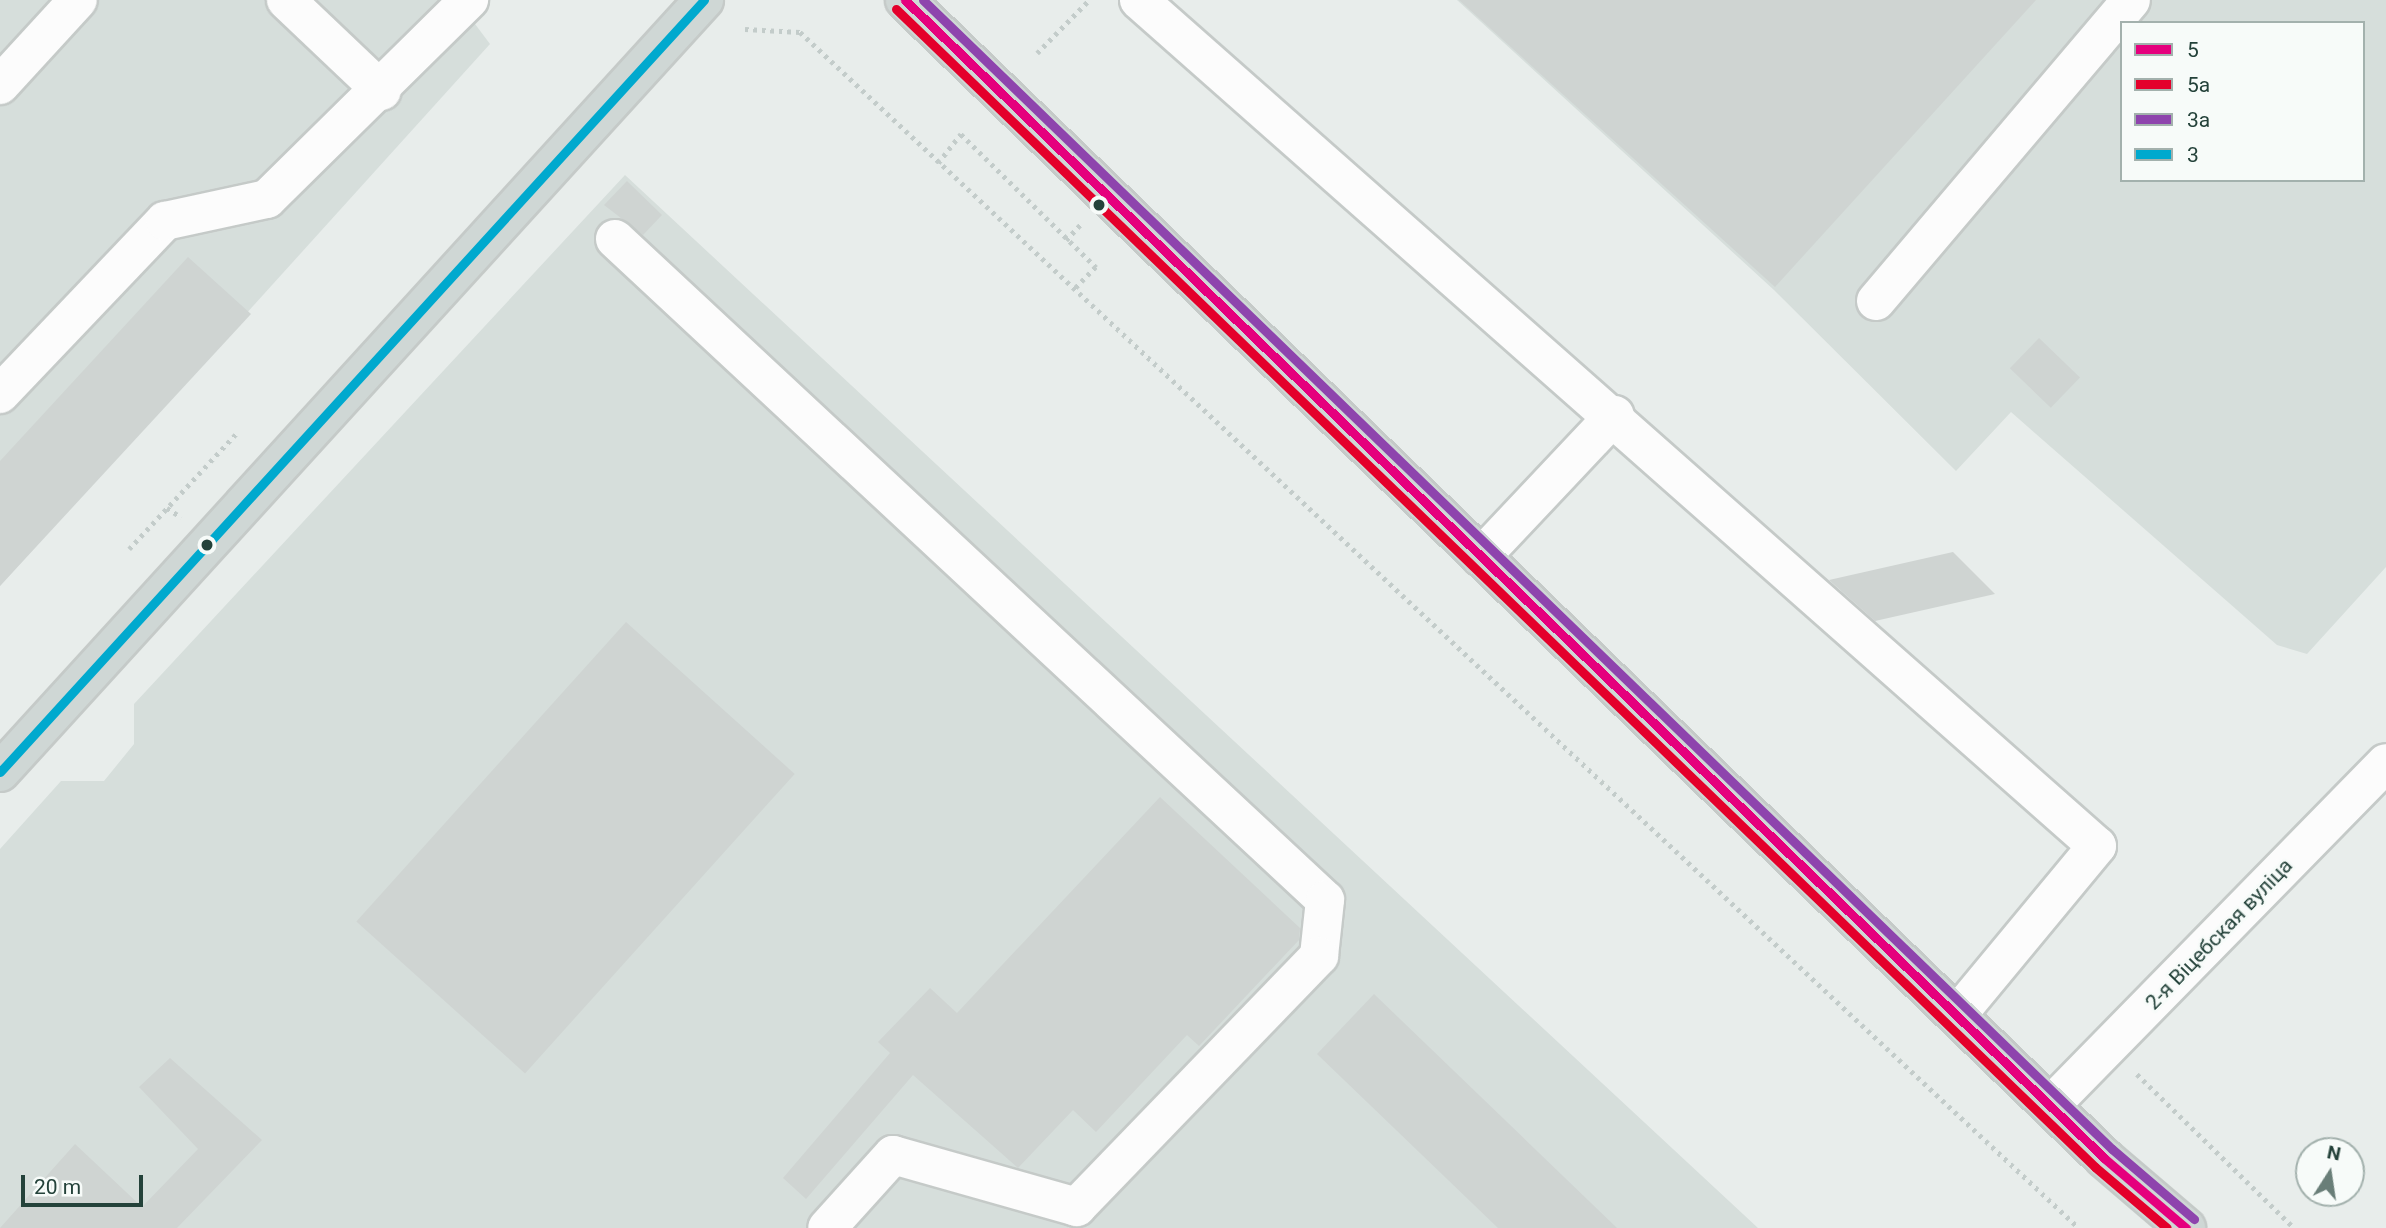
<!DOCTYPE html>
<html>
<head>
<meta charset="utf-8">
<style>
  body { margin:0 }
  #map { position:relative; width:2386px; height:1228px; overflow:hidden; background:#e8edeb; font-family:Roboto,sans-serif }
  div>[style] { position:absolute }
  .built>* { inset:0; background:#d6dedb }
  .building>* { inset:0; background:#cfd4d2; transform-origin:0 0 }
  .path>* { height:4.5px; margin-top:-2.25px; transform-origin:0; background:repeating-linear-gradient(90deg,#c3ccca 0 3.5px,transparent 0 8.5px) }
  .roads { filter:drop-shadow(2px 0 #c5cac8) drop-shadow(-2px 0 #c5cac8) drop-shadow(0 2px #c5cac8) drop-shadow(0 -2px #c5cac8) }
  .minor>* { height:38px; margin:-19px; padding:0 19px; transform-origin:19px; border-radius:19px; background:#fcfcfc }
  .major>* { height:38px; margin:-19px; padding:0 19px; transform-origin:19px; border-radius:19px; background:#cfd7d5 }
  .bus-1>* { height:9px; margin:-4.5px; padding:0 4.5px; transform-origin:4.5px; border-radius:4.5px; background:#e5007d }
  .bus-2>* { height:9px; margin:-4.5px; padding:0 4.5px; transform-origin:4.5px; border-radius:4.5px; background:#e4002b }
  .bus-3>* { height:9px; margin:-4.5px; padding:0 4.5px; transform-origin:4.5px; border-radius:4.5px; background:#8e44ad }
  .bus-4>* { height:9px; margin:-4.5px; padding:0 4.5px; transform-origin:4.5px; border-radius:4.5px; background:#00a9ce }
  .dots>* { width:19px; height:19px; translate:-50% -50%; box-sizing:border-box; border:4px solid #f7fbf9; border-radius:50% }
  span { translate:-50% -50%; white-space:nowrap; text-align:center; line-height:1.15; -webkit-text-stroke:5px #f7fbf9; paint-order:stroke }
  .street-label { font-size:21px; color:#24423a }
  .legend { position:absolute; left:2120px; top:21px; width:245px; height:161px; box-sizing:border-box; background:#f7fbf9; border:2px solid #a3b1ad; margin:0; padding:9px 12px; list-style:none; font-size:21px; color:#24423a }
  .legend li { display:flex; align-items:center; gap:14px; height:35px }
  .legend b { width:35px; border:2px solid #a3b1ad }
  .north { position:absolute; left:2295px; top:1137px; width:70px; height:70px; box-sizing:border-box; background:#f7fbf9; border:2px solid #a3b1ad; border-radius:50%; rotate:12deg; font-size:19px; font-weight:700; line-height:28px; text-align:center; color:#24423a }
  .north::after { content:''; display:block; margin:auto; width:24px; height:32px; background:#697e78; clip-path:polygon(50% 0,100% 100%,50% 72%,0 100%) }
  .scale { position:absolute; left:21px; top:1175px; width:122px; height:32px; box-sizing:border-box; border:4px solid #24423a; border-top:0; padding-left:9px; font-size:21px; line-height:24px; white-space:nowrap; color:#24423a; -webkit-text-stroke:5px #f7fbf9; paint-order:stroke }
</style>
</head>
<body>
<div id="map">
  <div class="built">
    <div style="clip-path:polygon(0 0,457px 0,490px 44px,0 586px)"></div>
    <div style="clip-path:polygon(evenodd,1457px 0,2386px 0,2386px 567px,2307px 654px,2277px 645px,2011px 412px,1956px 471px,1774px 290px,1457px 0,2122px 23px,2363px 23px,2363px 180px,2122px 180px,2122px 23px)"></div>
    <div style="clip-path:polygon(625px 175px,1758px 1228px,0 1228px,0 849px,61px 781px,104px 781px,134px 744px,134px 704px)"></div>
  </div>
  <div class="building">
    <div style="clip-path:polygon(1459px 0,2036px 0,1775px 287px)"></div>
    <div style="clip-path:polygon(627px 181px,662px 215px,643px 235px,604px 205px)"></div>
    <div style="clip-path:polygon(188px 257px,251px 314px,0 586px,0 461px)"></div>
    <div style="left:2039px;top:338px;width:57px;height:42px;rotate:44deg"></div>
    <div style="clip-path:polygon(1953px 552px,1995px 594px,1875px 621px,1829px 580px)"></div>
    <div style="left:626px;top:622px;width:227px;height:403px;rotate:42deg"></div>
    <div style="clip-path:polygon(1160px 797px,1300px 928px,1299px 940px,1199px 1046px,1187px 1035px,1096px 1132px,1073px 1110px,1018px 1168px,913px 1075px,806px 1199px,783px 1178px,890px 1053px,878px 1042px,930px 988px,957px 1013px)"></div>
    <div style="clip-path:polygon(1374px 994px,1617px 1228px,1498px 1228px,1317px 1054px)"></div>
    <div style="clip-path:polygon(170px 1058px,262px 1140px,177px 1228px,0 1228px,75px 1144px,142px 1207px,198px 1149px,139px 1087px)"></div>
  </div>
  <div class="path">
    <div style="left:745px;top:29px;width:55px;rotate:3.1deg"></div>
    <div style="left:800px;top:32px;width:1751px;rotate:43.08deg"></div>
    <div style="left:1037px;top:53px;width:74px;rotate:-45.5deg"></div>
    <div style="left:938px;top:163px;width:37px;rotate:-52deg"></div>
    <div style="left:961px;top:134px;width:190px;rotate:44.6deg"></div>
    <div style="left:1096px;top:267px;width:33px;rotate:134deg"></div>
    <div style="left:1066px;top:240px;width:21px;rotate:-47deg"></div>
    <div style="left:167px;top:508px;width:17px;rotate:33deg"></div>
    <div style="left:129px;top:549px;width:157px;rotate:-47.1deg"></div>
    <div style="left:2137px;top:1074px;width:220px;rotate:44.4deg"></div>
  </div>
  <div class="roads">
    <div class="minor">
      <div style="left:286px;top:0;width:132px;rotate:43.5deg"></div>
      <div style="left:1139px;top:0;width:1278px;rotate:41.45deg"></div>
      <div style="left:2097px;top:846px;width:217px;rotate:129.6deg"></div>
      <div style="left:0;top:85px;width:115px;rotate:-47.5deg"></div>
      <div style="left:615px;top:239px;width:970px;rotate:42.95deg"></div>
      <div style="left:1325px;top:900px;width:56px;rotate:96.1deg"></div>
      <div style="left:1319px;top:956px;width:349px;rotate:134deg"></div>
      <div style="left:1077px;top:1207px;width:191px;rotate:-164.2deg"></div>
      <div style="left:893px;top:1155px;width:98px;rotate:132.1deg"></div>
      <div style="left:1876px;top:301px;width:394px;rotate:-49.7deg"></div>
      <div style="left:0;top:394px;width:239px;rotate:-46.4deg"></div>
      <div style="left:165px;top:221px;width:104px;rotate:-12.2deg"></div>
      <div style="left:267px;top:199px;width:284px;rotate:-44.6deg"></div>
      <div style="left:1481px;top:557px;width:195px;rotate:-46.7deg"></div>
      <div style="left:2052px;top:1104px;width:477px;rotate:-45.6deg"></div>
    </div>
    <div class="major">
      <div style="left:905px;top:0;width:1667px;rotate:44deg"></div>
      <div style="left:2104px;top:1158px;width:108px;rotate:40.5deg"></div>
      <div style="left:0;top:772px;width:1045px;rotate:-47.64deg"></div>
    </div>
  </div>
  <div class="bus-1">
    <div style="left:905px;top:0;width:1667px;rotate:44deg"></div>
    <div style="left:2104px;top:1158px;width:108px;rotate:40.5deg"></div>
  </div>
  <div class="bus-2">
    <div style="left:896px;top:9px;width:1667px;rotate:44deg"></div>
    <div style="left:2095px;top:1167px;width:94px;rotate:40.3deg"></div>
  </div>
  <div class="bus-3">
    <div style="left:923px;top:0;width:1653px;rotate:44.02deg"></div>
    <div style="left:2112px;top:1149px;width:108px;rotate:40.5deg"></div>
  </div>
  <div class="bus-4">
    <div style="left:0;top:772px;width:1045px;rotate:-47.64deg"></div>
  </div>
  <div class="dots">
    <div style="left:1099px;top:205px;background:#24423a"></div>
    <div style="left:207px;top:545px;background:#24423a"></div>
  </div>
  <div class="street-label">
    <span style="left:2219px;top:934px;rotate:-46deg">2-я Віцебская вуліца</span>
  </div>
  <ul class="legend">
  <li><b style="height:9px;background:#e5007d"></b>5</li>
  <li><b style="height:9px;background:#e4002b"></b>5а</li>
  <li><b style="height:9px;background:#8e44ad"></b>3а</li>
  <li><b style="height:9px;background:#00a9ce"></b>3</li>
  </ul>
  <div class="north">N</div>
  <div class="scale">20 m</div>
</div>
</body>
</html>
